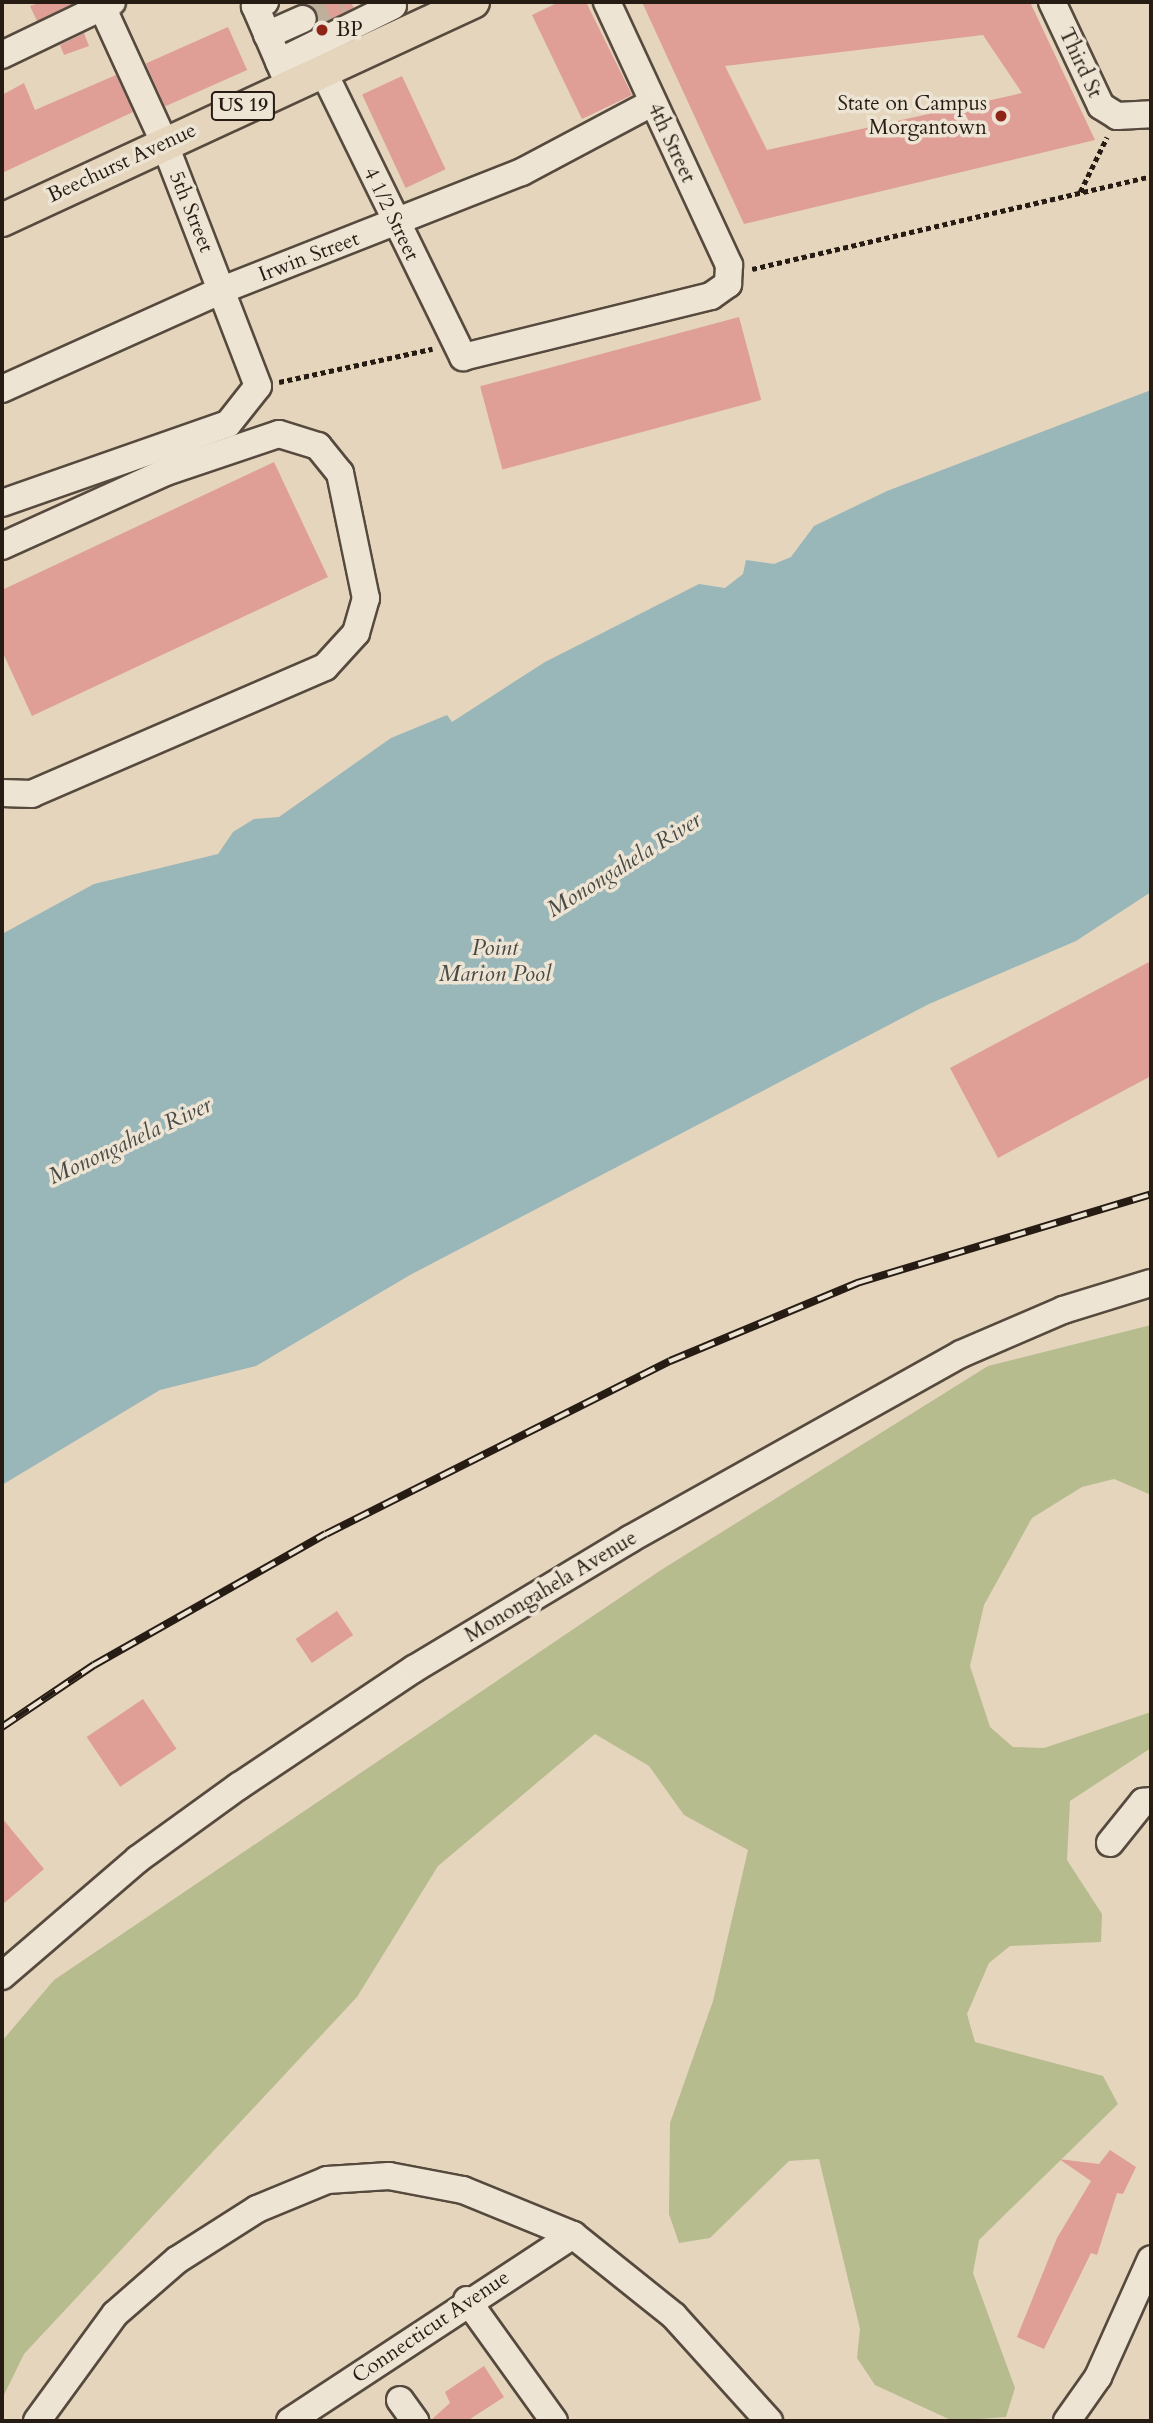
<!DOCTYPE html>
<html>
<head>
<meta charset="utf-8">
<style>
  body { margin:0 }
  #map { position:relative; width:1153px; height:2423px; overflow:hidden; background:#e5d5bd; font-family:Cardo,serif }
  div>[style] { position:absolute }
  .green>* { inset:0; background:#b7bc8f }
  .water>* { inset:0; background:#99b6b9 }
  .building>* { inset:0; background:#df9f96; transform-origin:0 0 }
  .minor-tunnel>* { height:26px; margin-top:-13px; transform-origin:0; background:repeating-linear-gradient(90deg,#bfb09b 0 26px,transparent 0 39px) }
  .path>* { height:4.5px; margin-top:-2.25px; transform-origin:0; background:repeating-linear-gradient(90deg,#261c14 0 5px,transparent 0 8.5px) }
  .roads { filter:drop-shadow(2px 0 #564a3e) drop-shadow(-2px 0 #564a3e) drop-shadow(0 2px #564a3e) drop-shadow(0 -2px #564a3e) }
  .minor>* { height:26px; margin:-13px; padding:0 13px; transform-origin:13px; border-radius:13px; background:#eee4d4 }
  .major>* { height:32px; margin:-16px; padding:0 16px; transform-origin:16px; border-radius:16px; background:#e5d5bd }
  .rail>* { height:8px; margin-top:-4px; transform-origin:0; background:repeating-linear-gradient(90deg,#eee4d4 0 16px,#261c14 0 32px); box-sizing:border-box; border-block:2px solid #261c14 }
  .dots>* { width:19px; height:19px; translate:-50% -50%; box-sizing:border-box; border:4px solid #eee4d4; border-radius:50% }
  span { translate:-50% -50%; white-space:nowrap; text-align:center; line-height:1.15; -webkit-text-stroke:7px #eee4d4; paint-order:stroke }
  .shield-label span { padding:2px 5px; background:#eee4d4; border:2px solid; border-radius:5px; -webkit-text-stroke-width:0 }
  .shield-label { font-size:19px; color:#261c14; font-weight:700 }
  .poi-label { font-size:21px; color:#261c14 }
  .left { translate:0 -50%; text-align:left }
  .right { translate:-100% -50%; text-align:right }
  .street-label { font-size:21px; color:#261c14 }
  .water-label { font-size:23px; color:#484a46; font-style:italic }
  .frame { position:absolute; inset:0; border:4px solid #261c14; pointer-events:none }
</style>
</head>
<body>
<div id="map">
  <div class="green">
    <div style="clip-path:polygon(1151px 1325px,1151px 1495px,1114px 1479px,1082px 1487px,1032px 1518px,984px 1605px,970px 1666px,990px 1727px,1013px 1747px,1044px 1748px,1151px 1712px,1151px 1748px,1070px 1801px,1067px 1860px,1102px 1914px,1101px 1942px,1010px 1946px,989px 1963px,967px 2014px,975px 2042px,1103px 2076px,1118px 2104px,979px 2240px,973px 2273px,1015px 2388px,1006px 2417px,953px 2421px,875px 2385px,857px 2358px,860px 2329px,819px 2159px,789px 2161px,710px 2238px,679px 2243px,669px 2214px,670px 2123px,713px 2001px,748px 1850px,684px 1815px,649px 1766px,595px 1734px,438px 1866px,357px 1997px,24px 2354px,2px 2399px,2px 2041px,54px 1980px,661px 1570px,988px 1366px)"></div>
  </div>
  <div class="water">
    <div style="clip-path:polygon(1151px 390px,1151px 892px,1076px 941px,929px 1004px,410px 1275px,256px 1366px,160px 1390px,2px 1485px,2px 934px,94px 884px,218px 854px,233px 832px,254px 819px,279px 817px,391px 738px,447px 715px,452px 722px,545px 662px,699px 584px,725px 588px,743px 574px,746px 560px,774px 564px,791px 557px,814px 526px,887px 491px)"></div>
  </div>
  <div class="building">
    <div style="clip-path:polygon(41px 2px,76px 2px,37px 21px,30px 6px)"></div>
    <div style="clip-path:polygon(294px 2px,351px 2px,354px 8px,317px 26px,313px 7px)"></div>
    <div style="clip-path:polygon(559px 2px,586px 2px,632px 95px,582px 119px,532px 15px)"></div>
    <div style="clip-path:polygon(evenodd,642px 2px,1030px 2px,1095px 140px,744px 224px,642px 2px,983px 35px,1022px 93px,767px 150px,725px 66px,983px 35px)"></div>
    <div style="left:228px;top:27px;width:47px;height:90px;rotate:66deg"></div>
    <div style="clip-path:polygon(84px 33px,89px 46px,64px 55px,60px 45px)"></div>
    <div style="clip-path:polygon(116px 75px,133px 112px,2px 173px,2px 95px,24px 83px,35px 110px)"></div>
    <div style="left:402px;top:76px;width:103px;height:44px;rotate:65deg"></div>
    <div style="left:739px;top:317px;width:86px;height:268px;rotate:75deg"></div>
    <div style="clip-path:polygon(274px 462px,328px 577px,32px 716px,2px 651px,2px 590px)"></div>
    <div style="clip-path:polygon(1151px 961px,1151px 1076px,998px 1158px,950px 1068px)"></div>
    <div style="left:337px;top:1611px;width:29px;height:50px;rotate:56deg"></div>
    <div style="left:143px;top:1699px;width:60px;height:68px;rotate:56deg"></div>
    <div style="clip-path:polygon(2px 1818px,44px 1869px,2px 1905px)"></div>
    <div style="clip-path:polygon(1110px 2150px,1136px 2167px,1123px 2194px,1117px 2193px,1097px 2255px,1091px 2253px,1044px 2349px,1017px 2337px,1057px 2238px,1091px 2181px,1059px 2159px,1099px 2164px)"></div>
    <div style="clip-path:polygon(484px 2366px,504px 2397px,467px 2421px,430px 2421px,450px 2403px,445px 2392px)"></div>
  </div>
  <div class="minor-tunnel">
    <div style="left:303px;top:19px;width:42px;rotate:-24.1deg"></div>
  </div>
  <div class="path">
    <div style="left:1080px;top:192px;width:61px;rotate:-63.9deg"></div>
    <div style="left:752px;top:269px;width:410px;rotate:-13.1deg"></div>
    <div style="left:279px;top:382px;width:157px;rotate:-12.2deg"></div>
  </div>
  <div class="roads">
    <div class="minor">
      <div style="left:265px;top:2px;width:11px;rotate:158deg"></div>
      <div style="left:255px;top:6px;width:78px;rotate:66.7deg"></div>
      <div style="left:1052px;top:2px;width:115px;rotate:64.8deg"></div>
      <div style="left:1101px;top:106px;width:19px;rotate:32deg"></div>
      <div style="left:1117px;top:116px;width:34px;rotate:-3deg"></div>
      <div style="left:267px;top:35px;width:39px;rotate:-24deg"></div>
      <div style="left:2px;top:55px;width:122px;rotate:-25.7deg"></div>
      <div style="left:279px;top:62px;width:127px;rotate:-26.2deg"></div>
      <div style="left:322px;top:69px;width:321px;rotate:63.9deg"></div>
      <div style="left:463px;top:357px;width:255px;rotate:-13.8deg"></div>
      <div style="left:711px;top:296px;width:21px;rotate:-35deg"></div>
      <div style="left:728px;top:284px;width:19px;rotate:-87deg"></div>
      <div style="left:729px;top:265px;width:290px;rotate:-114.9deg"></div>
      <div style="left:2px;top:389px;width:241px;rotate:-24.2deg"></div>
      <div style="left:222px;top:290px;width:322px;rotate:-21.5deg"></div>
      <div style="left:522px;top:172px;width:147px;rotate:-28deg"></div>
      <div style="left:2px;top:503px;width:239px;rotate:-19.3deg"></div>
      <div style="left:228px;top:424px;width:48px;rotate:-51.7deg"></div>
      <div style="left:258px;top:386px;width:261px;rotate:-111.1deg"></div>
      <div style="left:164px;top:142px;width:154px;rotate:-114.6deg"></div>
      <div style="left:2px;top:546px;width:180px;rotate:-24.3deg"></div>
      <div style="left:166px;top:472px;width:119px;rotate:-18.6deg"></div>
      <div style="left:279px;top:434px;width:41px;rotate:17.1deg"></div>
      <div style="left:318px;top:446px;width:35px;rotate:51deg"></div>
      <div style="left:340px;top:473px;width:128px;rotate:78.3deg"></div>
      <div style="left:366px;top:598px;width:36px;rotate:106deg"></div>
      <div style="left:356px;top:633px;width:46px;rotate:132.4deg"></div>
      <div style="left:325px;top:667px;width:319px;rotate:156.6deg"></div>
      <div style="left:32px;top:794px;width:30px;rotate:-178deg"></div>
      <div style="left:1110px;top:1843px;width:53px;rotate:-51.2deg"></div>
      <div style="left:1143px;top:1802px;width:8px;rotate:-7deg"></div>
      <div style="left:2px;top:1976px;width:179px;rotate:-40.7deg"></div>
      <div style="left:138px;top:1859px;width:125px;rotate:-35.9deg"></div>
      <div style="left:239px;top:1786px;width:211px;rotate:-33.8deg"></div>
      <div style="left:414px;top:1669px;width:252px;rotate:-31deg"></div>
      <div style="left:630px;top:1539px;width:379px;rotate:-29.2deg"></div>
      <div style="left:961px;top:1354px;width:111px;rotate:-23.3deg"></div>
      <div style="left:1063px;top:1310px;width:92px;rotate:-17.1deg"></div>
      <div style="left:467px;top:2300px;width:149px;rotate:54.3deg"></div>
      <div style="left:400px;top:2400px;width:26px;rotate:54deg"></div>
      <div style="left:37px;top:2421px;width:132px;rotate:-53.9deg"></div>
      <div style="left:115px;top:2314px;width:82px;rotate:-41.1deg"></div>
      <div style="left:177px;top:2260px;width:95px;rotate:-32.5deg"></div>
      <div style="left:257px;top:2209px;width:76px;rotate:-22.5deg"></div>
      <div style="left:327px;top:2180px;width:62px;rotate:-3.7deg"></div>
      <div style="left:389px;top:2176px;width:75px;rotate:10.7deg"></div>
      <div style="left:463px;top:2190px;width:119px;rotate:22.2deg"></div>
      <div style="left:573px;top:2235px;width:129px;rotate:38.7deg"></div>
      <div style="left:674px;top:2316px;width:142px;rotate:47.9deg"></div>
      <div style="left:290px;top:2421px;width:339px;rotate:-33.3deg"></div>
      <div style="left:1067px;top:2421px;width:54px;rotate:-54.8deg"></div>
      <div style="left:1098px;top:2377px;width:129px;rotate:-65.8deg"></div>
    </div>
    <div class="major">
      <div style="left:2px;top:220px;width:519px;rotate:-24.84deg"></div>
    </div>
  </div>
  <div class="rail">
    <div style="left:2px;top:1727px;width:111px;rotate:-34deg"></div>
    <div style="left:94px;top:1665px;width:266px;rotate:-29.5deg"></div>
    <div style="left:326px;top:1534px;width:385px;rotate:-26.7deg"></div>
    <div style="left:670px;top:1361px;width:203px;rotate:-22.6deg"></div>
    <div style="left:857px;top:1283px;width:307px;rotate:-16.8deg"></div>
  </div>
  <div class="dots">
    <div style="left:322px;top:30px;background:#8f2418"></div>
    <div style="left:1001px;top:116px;background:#8f2418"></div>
  </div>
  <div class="shield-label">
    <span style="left:243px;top:106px">US 19</span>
  </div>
  <div class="poi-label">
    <span class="left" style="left:336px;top:30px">BP</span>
    <span class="right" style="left:987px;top:116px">State on Campus<br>Morgantown</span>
  </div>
  <div class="street-label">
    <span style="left:1080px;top:63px;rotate:65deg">Third St</span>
    <span style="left:671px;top:143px;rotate:65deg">4th Street</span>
    <span style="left:122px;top:163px;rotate:-25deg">Beechurst Avenue</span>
    <span style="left:191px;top:212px;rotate:68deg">5th Street</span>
    <span style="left:391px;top:214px;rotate:64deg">4 1/2 Street</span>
    <span style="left:309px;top:257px;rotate:-21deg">Irwin Street</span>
    <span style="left:551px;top:1587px;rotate:-31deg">Monongahela Avenue</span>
    <span style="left:431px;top:2327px;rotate:-34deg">Connecticut Avenue</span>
  </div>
  <div class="water-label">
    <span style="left:624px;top:865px;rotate:-32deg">Monongahela River</span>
    <span style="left:495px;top:961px">Point<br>Marion Pool</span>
    <span style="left:130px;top:1141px;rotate:-25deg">Monongahela River</span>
  </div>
  <div class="frame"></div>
</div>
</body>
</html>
